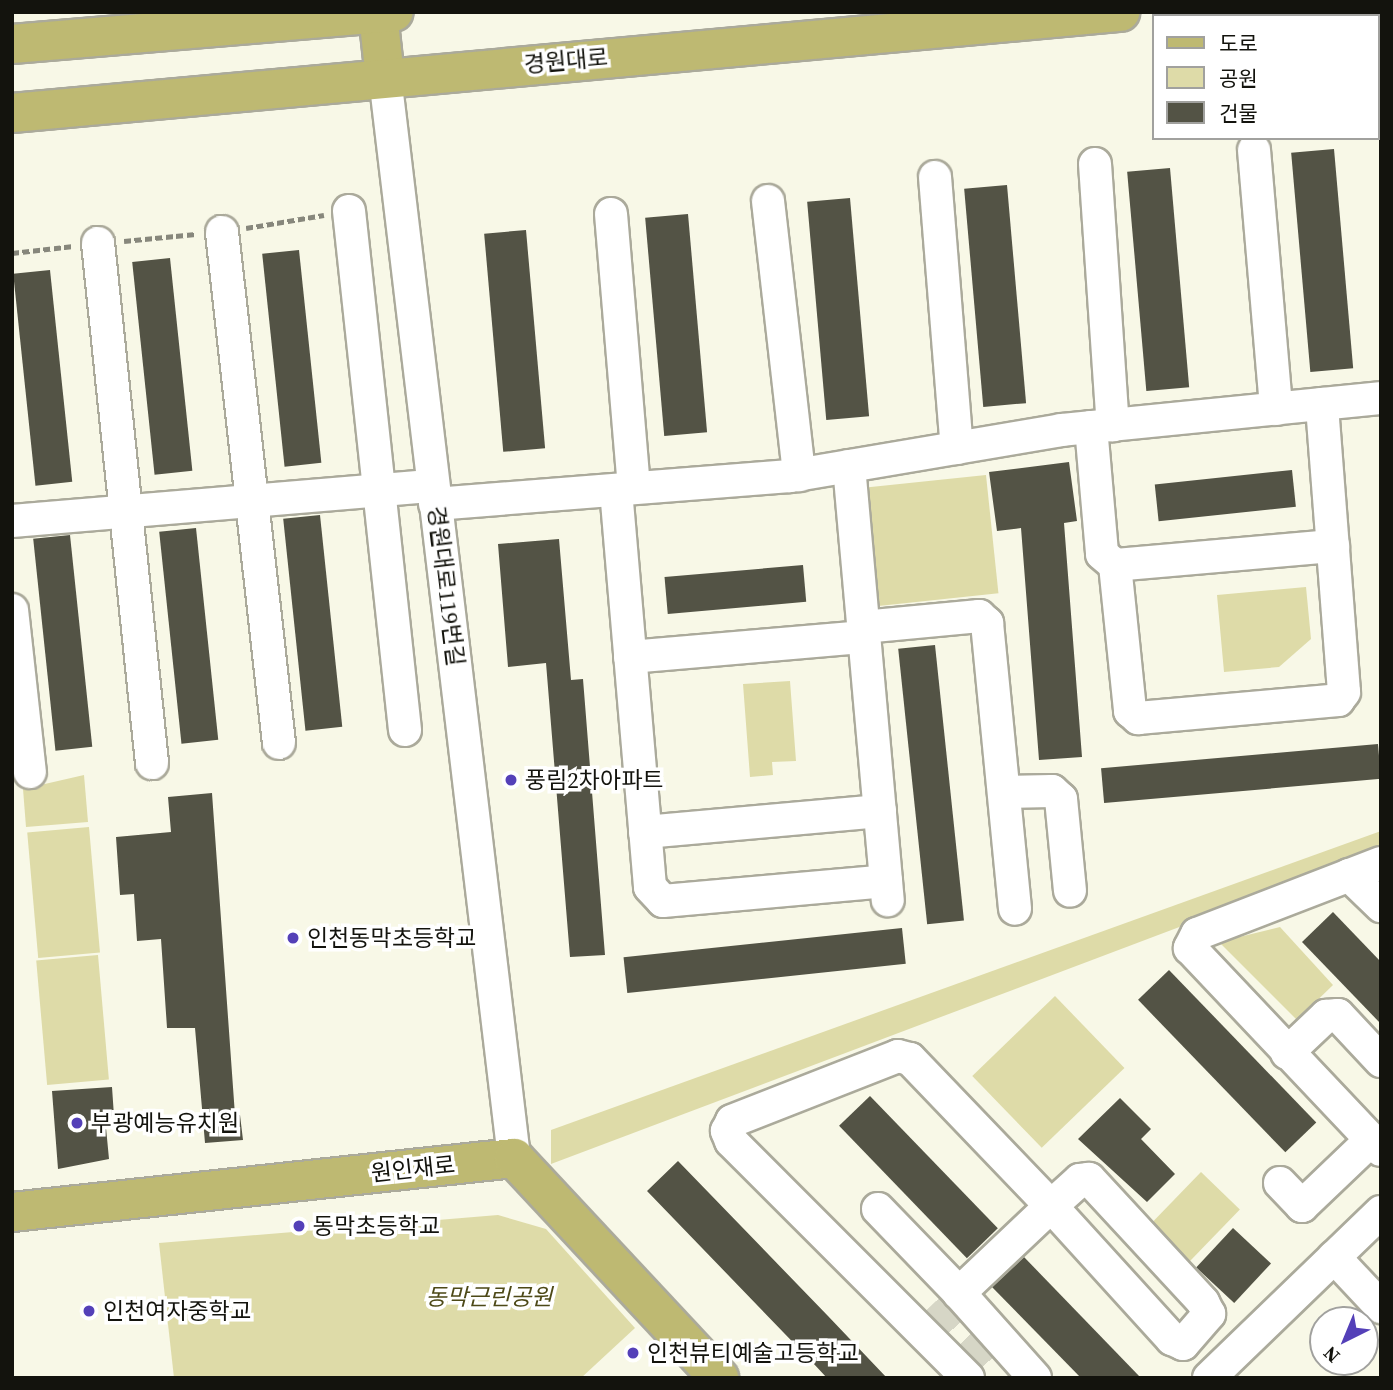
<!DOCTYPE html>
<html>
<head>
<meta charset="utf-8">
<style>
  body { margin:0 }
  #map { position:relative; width:1393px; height:1390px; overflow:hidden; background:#f8f8e7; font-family:"Source Serif 4","Noto Sans KR",serif }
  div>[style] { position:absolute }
  .green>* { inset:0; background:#dedba8; transform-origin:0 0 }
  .building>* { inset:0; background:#535345; transform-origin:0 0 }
  .minor-tunnel>* { height:32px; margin-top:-16px; transform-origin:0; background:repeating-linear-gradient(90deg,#d6d6c6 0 32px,transparent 0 48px) }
  .path>* { height:4.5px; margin-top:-2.25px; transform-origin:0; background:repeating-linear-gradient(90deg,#87877c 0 7px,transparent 0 10.5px) }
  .roads { filter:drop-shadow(2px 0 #abaa9b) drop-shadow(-2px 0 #abaa9b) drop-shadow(0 2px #abaa9b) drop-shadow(0 -2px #abaa9b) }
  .minor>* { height:32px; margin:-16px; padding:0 16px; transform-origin:16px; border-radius:16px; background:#fff }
  .major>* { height:38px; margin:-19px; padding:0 19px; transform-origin:19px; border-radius:19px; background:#beb972 }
  .dots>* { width:19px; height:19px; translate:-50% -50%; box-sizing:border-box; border:4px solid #fff; border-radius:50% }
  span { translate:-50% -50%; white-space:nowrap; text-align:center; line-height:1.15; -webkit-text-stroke:7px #fff; paint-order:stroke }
  .street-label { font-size:23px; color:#13130d }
  .poi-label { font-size:23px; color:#13130d }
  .left { translate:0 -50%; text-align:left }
  .park-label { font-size:23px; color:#4d4917; font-style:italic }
  .frame { position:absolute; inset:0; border:14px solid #13130d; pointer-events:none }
  .legend { position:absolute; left:1152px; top:14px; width:228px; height:126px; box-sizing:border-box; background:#fff; border:2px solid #a1a19e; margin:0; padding:9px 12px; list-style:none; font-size:21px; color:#13130d }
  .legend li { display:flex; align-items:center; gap:14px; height:35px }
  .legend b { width:35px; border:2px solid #a1a19e }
  .north { position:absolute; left:1309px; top:1306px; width:70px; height:70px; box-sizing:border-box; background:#fff; border:2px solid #a1a19e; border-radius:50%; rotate:223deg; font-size:19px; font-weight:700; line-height:28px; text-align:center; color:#13130d }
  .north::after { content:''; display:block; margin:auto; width:24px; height:32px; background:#5440b8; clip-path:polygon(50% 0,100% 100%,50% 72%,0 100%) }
</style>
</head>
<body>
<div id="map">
  <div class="green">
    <div style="left:986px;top:475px;width:119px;height:123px;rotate:84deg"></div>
    <div style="clip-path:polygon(1306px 587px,1311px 639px,1279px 667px,1224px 672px,1217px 595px)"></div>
    <div style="clip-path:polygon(790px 681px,796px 761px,772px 762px,773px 775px,750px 777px,743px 684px)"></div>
    <div style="clip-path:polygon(84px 775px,88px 822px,26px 827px,23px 789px)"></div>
    <div style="left:89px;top:827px;width:126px;height:62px;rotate:85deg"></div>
    <div style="clip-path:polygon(1381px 831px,1381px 851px,551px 1164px,551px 1130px)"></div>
    <div style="clip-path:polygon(1280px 927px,1333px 985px,1297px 1020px,1219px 942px)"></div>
    <div style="left:98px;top:955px;width:125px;height:62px;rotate:85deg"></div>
    <div style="left:1055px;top:996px;width:100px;height:115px;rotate:46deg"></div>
    <div style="left:1201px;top:1172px;width:54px;height:78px;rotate:44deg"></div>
    <div style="clip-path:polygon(498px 1215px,546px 1229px,635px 1328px,581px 1378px,174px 1378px,159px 1243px)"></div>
  </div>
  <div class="building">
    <div style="left:1334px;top:149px;width:220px;height:43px;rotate:85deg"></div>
    <div style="left:1170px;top:168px;width:220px;height:43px;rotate:85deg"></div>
    <div style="left:1007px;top:185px;width:219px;height:43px;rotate:85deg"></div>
    <div style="left:850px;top:198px;width:219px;height:43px;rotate:85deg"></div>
    <div style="left:688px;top:214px;width:219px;height:43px;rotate:85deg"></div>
    <div style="left:526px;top:230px;width:219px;height:42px;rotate:85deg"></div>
    <div style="left:299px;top:250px;width:214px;height:37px;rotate:84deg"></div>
    <div style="left:170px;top:258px;width:214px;height:38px;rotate:84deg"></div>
    <div style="left:50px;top:270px;width:213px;height:37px;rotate:84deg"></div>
    <div style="clip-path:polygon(1069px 462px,1077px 521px,1064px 523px,1082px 757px,1039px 760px,1021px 528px,997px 531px,989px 472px)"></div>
    <div style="left:1292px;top:470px;width:37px;height:138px;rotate:84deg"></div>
    <div style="left:320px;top:515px;width:213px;height:37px;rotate:84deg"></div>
    <div style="left:196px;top:528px;width:213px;height:37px;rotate:84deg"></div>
    <div style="left:70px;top:535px;width:213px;height:37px;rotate:84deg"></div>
    <div style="clip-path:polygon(559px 539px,571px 680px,583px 679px,605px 955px,570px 957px,546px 663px,508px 667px,498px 544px)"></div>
    <div style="left:803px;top:565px;width:37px;height:139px;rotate:85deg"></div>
    <div style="left:935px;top:645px;width:277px;height:37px;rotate:84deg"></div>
    <div style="left:1378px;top:744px;width:35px;height:278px;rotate:85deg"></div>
    <div style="clip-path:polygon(212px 793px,235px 1115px,240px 1115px,243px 1140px,205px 1143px,195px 1028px,167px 1028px,161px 939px,137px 941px,134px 894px,120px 895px,116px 837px,171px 832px,168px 797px)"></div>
    <div style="clip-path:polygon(1333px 912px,1381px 962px,1381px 1024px,1302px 942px)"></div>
    <div style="left:902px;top:928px;width:36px;height:280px;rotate:84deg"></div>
    <div style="left:1169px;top:970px;width:212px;height:43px;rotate:46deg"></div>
    <div style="clip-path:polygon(112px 1087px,114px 1116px,105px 1117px,109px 1159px,58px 1169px,52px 1091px)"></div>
    <div style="left:870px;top:1096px;width:184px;height:43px;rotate:46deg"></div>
    <div style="clip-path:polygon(1120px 1098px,1151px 1129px,1141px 1139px,1175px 1174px,1147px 1202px,1078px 1139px)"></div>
    <div style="clip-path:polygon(678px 1161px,828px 1316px,887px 1378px,827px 1378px,813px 1363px,647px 1191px)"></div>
    <div style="left:1233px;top:1228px;width:52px;height:54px;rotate:43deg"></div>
    <div style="clip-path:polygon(1024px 1257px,1141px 1378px,1081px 1378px,992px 1287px)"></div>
  </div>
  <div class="minor-tunnel">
    <div style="left:936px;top:1301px;width:93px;rotate:46.3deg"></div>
  </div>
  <div class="path">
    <div style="left:246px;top:228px;width:79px;rotate:-9.5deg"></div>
    <div style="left:124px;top:241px;width:72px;rotate:-5.6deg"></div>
    <div style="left:12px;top:253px;width:62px;rotate:-6.4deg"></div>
  </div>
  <div class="roads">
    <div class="minor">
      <div style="left:385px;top:77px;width:1089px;rotate:83.19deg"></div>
      <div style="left:1254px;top:150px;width:260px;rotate:85.1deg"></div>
      <div style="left:1095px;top:164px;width:262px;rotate:86.1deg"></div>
      <div style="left:935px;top:177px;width:272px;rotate:85.4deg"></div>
      <div style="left:768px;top:201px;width:276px;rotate:83.5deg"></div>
      <div style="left:349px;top:211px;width:522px;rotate:83.84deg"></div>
      <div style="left:611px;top:214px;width:275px;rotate:85.2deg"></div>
      <div style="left:222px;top:232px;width:514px;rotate:83.64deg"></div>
      <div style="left:98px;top:243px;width:523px;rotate:84.07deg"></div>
      <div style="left:1091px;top:427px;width:127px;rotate:85deg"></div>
      <div style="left:1102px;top:554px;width:17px;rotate:40deg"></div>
      <div style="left:1115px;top:565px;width:219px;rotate:-5deg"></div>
      <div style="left:849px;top:466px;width:436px;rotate:84.9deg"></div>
      <div style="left:616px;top:490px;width:398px;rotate:85.1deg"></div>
      <div style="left:650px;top:887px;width:19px;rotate:47deg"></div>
      <div style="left:663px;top:901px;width:224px;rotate:-5.1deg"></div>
      <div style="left:435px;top:504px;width:356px;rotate:-4.5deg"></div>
      <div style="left:790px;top:476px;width:275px;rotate:-9.6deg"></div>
      <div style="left:1061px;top:430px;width:322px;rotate:-5.7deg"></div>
      <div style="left:12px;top:521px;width:422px;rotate:-4.8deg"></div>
      <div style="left:1115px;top:565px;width:147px;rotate:84.1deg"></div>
      <div style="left:1130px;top:711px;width:11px;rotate:41deg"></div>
      <div style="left:1138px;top:718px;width:201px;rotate:-5.1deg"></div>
      <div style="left:1338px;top:700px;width:10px;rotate:-53deg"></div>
      <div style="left:1344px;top:692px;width:289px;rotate:-94.4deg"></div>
      <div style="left:12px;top:610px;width:163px;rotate:83.7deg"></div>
      <div style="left:863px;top:627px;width:117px;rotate:-5.4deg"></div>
      <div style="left:979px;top:616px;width:11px;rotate:41deg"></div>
      <div style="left:987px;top:623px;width:287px;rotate:84.4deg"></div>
      <div style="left:630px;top:657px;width:235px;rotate:-4.9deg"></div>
      <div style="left:1004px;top:792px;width:48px;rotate:-1.2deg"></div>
      <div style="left:1052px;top:791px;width:12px;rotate:42deg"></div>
      <div style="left:1061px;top:799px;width:92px;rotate:84.4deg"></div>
      <div style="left:645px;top:832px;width:236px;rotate:-5.1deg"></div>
      <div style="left:1381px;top:863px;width:197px;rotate:158.9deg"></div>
      <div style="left:1197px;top:934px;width:16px;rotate:117deg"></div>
      <div style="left:1190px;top:948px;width:278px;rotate:46.6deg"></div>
      <div style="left:1349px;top:875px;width:45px;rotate:44.1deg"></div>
      <div style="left:1287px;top:1053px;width:54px;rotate:-43.5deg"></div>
      <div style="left:1326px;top:1016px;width:12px;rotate:-5deg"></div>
      <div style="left:1338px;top:1015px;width:63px;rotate:46.9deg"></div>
      <div style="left:1280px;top:1183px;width:32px;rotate:46deg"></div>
      <div style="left:1302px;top:1206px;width:95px;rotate:-43.7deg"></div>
      <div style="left:878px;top:1209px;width:117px;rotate:46deg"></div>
      <div style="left:1334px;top:1257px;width:69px;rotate:46.8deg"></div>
      <div style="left:968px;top:1378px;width:335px;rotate:-135deg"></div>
      <div style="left:731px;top:1141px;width:11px;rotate:-112deg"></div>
      <div style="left:727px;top:1131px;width:11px;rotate:-63deg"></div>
      <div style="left:732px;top:1121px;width:178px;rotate:-21.4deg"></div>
      <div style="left:898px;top:1056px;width:12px;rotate:14deg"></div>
      <div style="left:910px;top:1059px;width:204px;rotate:46.2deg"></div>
      <div style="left:1051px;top:1206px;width:180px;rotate:47.7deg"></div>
      <div style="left:1172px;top:1339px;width:12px;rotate:24deg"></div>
      <div style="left:1183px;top:1344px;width:40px;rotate:-49deg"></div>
      <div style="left:1209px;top:1314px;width:13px;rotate:-117deg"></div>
      <div style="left:1203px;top:1302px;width:168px;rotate:-132.8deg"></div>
      <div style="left:1089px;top:1179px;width:9px;rotate:174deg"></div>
      <div style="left:1080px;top:1180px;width:39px;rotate:138deg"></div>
      <div style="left:1051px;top:1206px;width:127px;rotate:136.6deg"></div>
      <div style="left:959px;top:1293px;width:114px;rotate:48.2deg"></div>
      <div style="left:1209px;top:1378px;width:239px;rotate:-44deg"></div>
    </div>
    <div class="major">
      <div style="left:378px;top:14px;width:63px;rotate:83.7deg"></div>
      <div style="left:12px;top:44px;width:383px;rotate:-4.8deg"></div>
      <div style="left:12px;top:113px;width:1113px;rotate:-5.21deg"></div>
      <div style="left:12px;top:1212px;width:505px;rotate:-6.14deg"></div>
      <div style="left:514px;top:1158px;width:301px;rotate:47deg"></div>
    </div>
  </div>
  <div class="dots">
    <div style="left:511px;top:780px;background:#5440b8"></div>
    <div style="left:293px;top:938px;background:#5440b8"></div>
    <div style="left:77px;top:1123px;background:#5440b8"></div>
    <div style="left:299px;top:1226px;background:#5440b8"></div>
    <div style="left:89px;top:1311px;background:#5440b8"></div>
    <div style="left:633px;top:1353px;background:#5440b8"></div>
  </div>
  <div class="street-label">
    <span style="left:566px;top:61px;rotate:-5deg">경원대로</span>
    <span style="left:446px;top:586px;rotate:83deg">경원대로119번길</span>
    <span style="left:413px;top:1169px;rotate:-6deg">원인재로</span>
  </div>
  <div class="poi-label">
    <span class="left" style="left:525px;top:780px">풍림2차아파트</span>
    <span class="left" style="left:307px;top:938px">인천동막초등학교</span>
    <span class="left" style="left:91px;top:1123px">부광예능유치원</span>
    <span class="left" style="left:313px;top:1226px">동막초등학교</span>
    <span class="left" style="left:103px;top:1311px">인천여자중학교</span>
    <span class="left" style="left:647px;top:1353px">인천뷰티예술고등학교</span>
  </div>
  <div class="park-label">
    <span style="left:489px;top:1297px">동막근린공원</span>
  </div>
  <div class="frame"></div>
  <ul class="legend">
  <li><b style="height:9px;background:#beb972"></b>도로</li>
  <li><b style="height:19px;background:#dedba8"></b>공원</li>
  <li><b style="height:19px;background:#535345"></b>건물</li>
  </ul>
  <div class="north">N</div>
</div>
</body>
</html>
